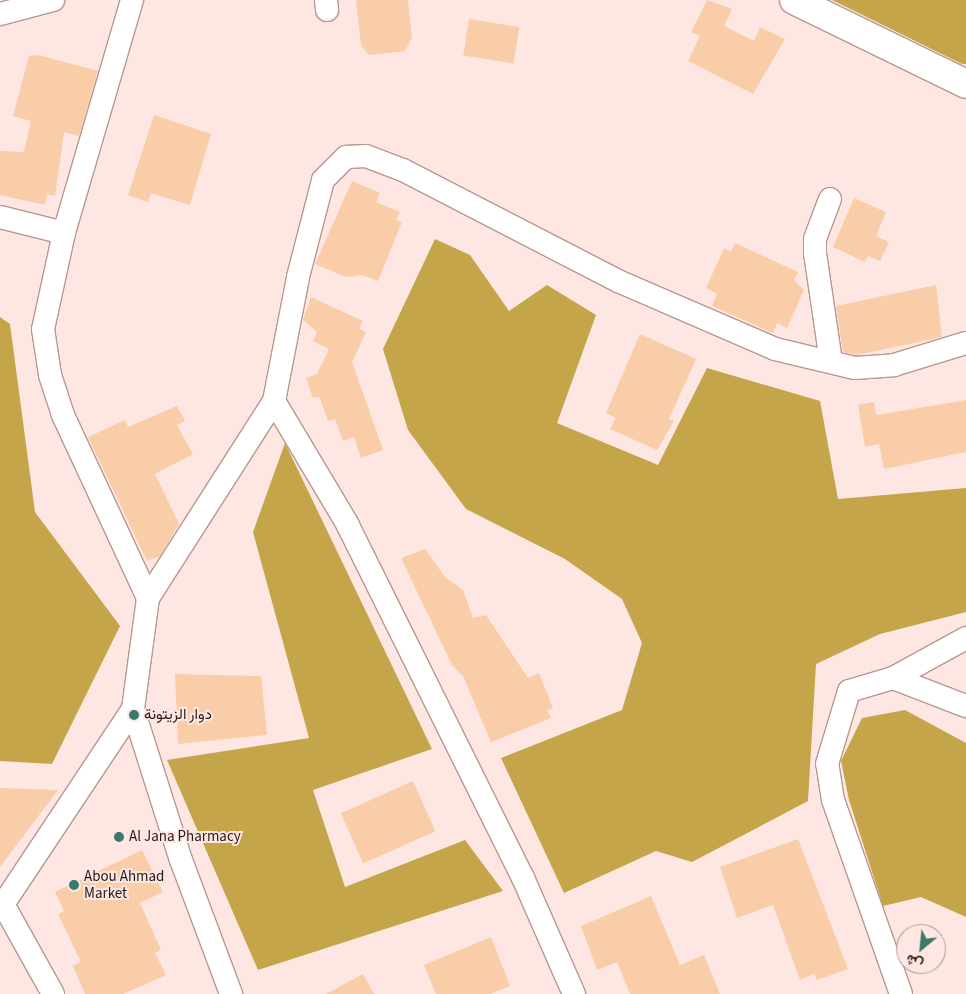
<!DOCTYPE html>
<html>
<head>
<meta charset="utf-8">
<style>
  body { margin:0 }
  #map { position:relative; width:966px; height:994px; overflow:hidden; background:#fee7e2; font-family:"Source Sans 3",Vazirmatn,sans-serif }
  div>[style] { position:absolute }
  .forest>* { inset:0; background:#c4a549 }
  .building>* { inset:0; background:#f8cda7; transform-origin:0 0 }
  .roads { filter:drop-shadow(1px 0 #b9978f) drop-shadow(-1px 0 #b9978f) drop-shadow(0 1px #b9978f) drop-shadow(0 -1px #b9978f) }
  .street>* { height:22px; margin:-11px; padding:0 11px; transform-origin:11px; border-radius:11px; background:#fff }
  .secondary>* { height:28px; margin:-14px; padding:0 14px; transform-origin:14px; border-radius:14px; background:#fff }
  .dots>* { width:14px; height:14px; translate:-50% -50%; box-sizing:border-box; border:2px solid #fee7e2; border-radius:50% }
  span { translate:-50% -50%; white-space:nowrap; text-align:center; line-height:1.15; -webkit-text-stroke:4px #fee7e2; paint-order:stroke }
  .poi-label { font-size:15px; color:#261a16 }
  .left { translate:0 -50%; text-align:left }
  .north { position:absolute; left:896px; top:924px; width:50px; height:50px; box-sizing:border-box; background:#fee7e2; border:1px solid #a89590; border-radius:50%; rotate:208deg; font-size:14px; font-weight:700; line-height:20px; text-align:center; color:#261a16 }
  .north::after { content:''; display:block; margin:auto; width:18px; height:22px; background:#397a69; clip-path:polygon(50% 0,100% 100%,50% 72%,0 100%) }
</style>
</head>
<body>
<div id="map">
  <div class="forest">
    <div style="clip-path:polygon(832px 0,966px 0,966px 64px,962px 64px)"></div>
    <div style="clip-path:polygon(435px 239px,470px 255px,509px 311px,547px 285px,596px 315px,557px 423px,658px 465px,707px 368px,820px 401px,838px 499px,966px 488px,966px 612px,880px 634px,816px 664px,808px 801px,692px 862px,656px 851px,564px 893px,501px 758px,622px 710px,642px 643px,622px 599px,565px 559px,466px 509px,408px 430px,383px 349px)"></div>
    <div style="clip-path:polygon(0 317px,10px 324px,35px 512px,120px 626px,52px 764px,0 761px)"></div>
    <div style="clip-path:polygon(285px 443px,432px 749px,313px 790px,345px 887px,465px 840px,503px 891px,258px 970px,167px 760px,309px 738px,253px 532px)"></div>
    <div style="clip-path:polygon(905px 710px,966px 743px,966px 917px,921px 897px,883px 906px,849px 800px,841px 761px,862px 718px)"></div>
  </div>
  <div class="building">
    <div style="clip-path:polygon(356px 0,408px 0,412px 37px,405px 51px,369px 55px,361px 45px)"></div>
    <div style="clip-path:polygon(707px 0,732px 9px,724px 26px,754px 41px,760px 27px,785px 39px,753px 94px,688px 61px,700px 36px,691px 32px)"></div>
    <div style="left:469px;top:19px;width:51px;height:37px;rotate:9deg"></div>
    <div style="clip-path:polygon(38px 55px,98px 71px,79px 136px,64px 132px,55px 196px,47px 194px,45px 205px,0 195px,0 151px,24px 152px,31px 121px,13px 116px,29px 56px)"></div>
    <div style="clip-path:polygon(154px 115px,211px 134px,190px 205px,151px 193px,148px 202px,128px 195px)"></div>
    <div style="clip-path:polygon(352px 181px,380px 193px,376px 202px,400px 212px,396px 220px,402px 222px,378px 281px,362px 275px,346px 277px,315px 264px)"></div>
    <div style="clip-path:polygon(854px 198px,886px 212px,876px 236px,889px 242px,880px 261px,868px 256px,865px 262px,833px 247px)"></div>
    <div style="clip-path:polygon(735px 243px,798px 272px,794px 280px,804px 290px,787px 328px,777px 323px,773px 333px,712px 306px,717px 294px,706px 288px,724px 248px,731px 252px)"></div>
    <div style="clip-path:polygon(936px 285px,942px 337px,857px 355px,843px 352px,836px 306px)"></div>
    <div style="clip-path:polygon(311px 297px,363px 321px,359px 329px,366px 332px,352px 362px,383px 450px,361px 458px,354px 437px,343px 441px,335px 419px,328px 421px,319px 396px,313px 398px,306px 378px,317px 374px,329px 349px,313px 341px,317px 332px,303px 320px)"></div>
    <div style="clip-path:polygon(640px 334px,696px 359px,669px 419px,674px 421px,657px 450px,610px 429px,616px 418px,606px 413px)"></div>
    <div style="clip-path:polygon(966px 400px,966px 452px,884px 469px,879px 444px,865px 447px,858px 405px,874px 402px,876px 415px)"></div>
    <div style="clip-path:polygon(177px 406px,185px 421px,177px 425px,193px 454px,155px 474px,179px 524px,160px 556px,147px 561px,88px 437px,125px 420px,128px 427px)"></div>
    <div style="clip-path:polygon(425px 549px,445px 577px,463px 590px,473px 618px,486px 615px,528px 678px,539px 673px,553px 708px,547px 710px,551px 718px,491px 742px,463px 676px,452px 665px,401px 558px)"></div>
    <div style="clip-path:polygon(175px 674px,261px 676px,267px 735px,178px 744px)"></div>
    <div style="left:413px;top:781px;width:55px;height:79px;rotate:66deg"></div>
    <div style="clip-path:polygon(0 788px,58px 790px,0 867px)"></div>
    <div style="clip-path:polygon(798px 839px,848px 969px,817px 980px,814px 974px,800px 980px,773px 905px,737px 918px,720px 867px)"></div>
    <div style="clip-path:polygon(142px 850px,163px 892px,140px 903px,161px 950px,155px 953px,166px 975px,123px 994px,85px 994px,73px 966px,81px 962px,58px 914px,64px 911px,55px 892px)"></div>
    <div style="clip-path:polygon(651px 896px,680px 965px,704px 955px,720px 994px,630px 994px,617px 962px,597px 970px,581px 926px)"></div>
    <div style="clip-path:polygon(491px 937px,510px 986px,490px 994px,436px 994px,424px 965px)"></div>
    <div style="clip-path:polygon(363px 974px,374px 994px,326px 994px)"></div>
  </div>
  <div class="roads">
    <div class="street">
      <div style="left:132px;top:0;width:243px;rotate:106.3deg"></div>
      <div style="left:64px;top:233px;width:98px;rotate:102.3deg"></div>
      <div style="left:43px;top:329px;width:47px;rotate:81.3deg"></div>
      <div style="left:50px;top:375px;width:42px;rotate:72deg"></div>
      <div style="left:63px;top:415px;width:202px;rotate:65.1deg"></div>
      <div style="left:326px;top:0;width:10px;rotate:84deg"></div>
      <div style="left:0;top:14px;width:55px;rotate:-14.8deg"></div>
      <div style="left:830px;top:199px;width:43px;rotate:110.6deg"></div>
      <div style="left:815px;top:239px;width:14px;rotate:90deg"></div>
      <div style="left:815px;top:253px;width:110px;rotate:81.6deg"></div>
      <div style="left:0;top:217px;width:66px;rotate:14deg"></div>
      <div style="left:893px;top:678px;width:78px;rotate:21deg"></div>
      <div style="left:133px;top:709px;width:158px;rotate:72.4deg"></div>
      <div style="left:181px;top:860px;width:143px;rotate:69.5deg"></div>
      <div style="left:3px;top:904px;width:103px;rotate:60.9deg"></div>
      <div style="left:0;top:909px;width:240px;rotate:-56.4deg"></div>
      <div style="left:133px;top:709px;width:112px;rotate:-82.3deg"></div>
      <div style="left:148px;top:598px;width:234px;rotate:-57.4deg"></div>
      <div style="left:574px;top:994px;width:127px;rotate:-113.7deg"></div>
      <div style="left:523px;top:878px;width:394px;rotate:-116.4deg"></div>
      <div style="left:348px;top:525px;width:144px;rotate:-120.8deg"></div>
      <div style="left:274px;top:401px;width:126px;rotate:-79deg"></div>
      <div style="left:298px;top:277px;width:100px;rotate:-75.5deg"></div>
      <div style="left:323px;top:180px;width:33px;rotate:-45deg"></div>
      <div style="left:346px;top:157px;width:20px;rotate:-3deg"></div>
      <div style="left:366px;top:156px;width:40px;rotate:21deg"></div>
      <div style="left:403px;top:170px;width:242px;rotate:27.3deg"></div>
      <div style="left:618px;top:281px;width:171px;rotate:23.4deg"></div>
      <div style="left:775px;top:349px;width:82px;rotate:13.4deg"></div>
      <div style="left:855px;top:368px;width:39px;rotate:-4deg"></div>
      <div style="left:894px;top:365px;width:75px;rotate:-17deg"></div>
      <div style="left:901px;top:994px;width:206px;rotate:-109.3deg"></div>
      <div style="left:833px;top:800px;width:36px;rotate:-99deg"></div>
      <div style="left:827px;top:764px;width:76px;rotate:-73.2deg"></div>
      <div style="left:849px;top:691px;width:46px;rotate:-16.5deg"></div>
      <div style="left:893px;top:678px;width:83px;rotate:-28.7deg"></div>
    </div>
    <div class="secondary">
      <div style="left:794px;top:0;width:191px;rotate:26deg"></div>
    </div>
  </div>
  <div class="dots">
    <div style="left:134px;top:715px;background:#397a69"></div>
    <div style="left:119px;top:837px;background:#397a69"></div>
    <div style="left:74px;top:885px;background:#397a69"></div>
  </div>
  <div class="poi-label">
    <span class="left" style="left:144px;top:715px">دوار الزيتونة</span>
    <span class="left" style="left:129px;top:837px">Al Jana Pharmacy</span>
    <span class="left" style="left:84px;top:885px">Abou Ahmad<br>Market</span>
  </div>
  <div class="north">ش</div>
</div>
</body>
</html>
